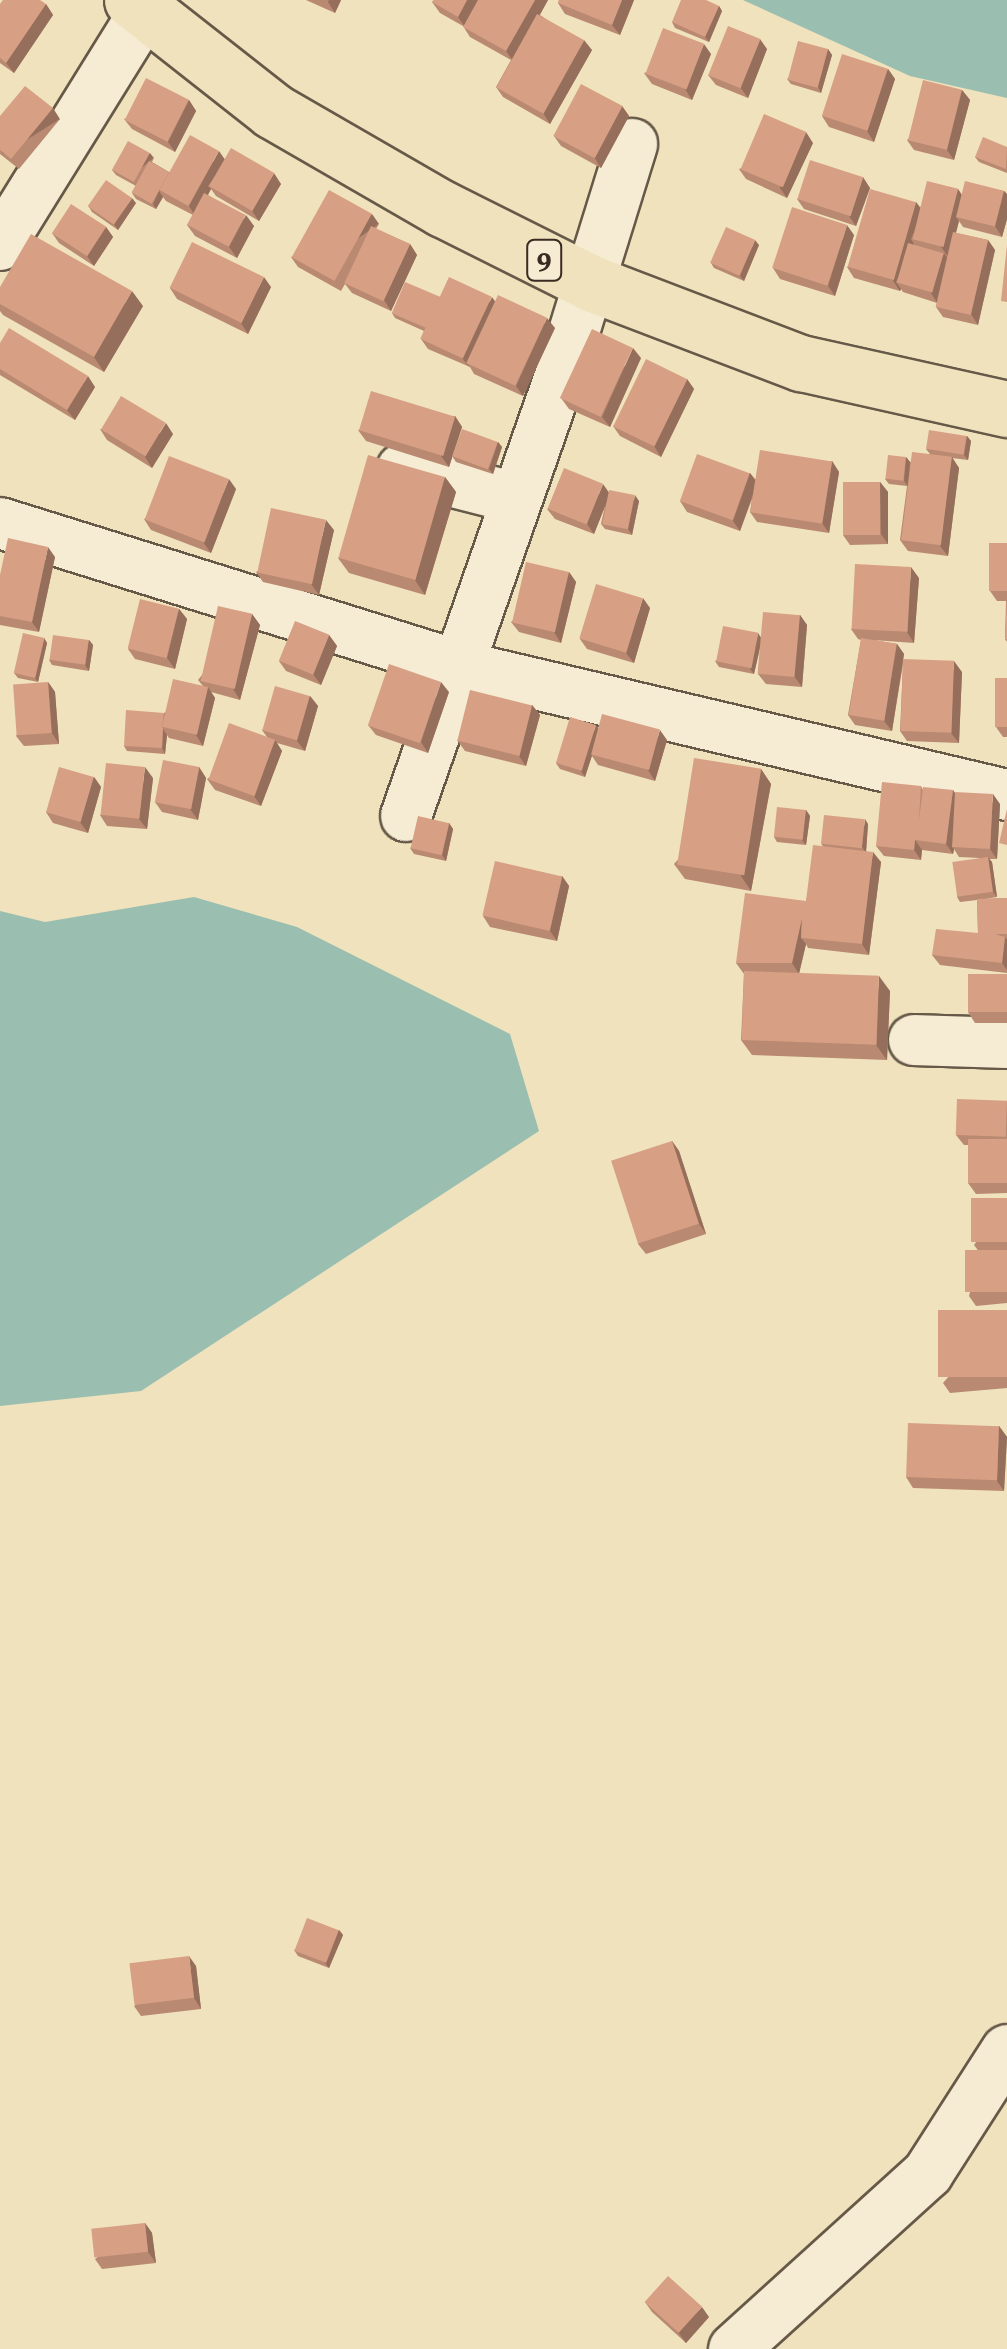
<!DOCTYPE html>
<html>
<head>
<meta charset="utf-8">
<style>
  body { margin:0 }
  #map { position:relative; width:1007px; height:2349px; overflow:hidden; background:#efe2bc; font-family:"Gentium Book Plus",serif }
  div>[style] { position:absolute }
  .water>* { inset:0; background:#9abeb0 }
  .roads { filter:drop-shadow(2px 0 #665948) drop-shadow(-2px 0 #665948) drop-shadow(0 2px #665948) drop-shadow(0 -2px #665948) }
  .minor>* { height:50px; margin:-25px; padding:0 25px; transform-origin:25px; border-radius:25px; background:#f5ecd3 }
  .highway>* { height:55px; margin:-27.5px; padding:0 27.5px; transform-origin:27.5px; border-radius:27.5px; background:#efe2bc }
  .wall>* { inset:0; background:#b98971 }
  .shaded-wall>* { inset:0; background:#966f5c; transform-origin:0 0 }
  .building>* { inset:0; background:#d79f83; transform-origin:0 0 }
  span { translate:-50% -50%; white-space:nowrap; text-align:center; line-height:1.15; -webkit-text-stroke:8px #f5ecd3; paint-order:stroke }
  .shield-label span { padding:2px 8px; background:#f5ecd3; border:2px solid; border-radius:8px; -webkit-text-stroke-width:0 }
  .shield-label { font-size:30px; color:#392b21; font-weight:700 }
</style>
</head>
<body>
<div id="map">
  <div class="water">
    <div style="clip-path:polygon(743px 0,1007px 0,1007px 98px,910px 76px)"></div>
    <div style="clip-path:polygon(194px 897px,297px 927px,510px 1034px,539px 1131px,141px 1391px,0 1406px,0 911px,45px 922px)"></div>
  </div>
  <div class="roads">
    <div class="minor">
      <div style="left:0;top:245px;width:275px;rotate:-58.2deg"></div>
      <div style="left:402px;top:469px;width:118px;rotate:14.3deg"></div>
      <div style="left:0;top:523px;width:481px;rotate:17.3deg"></div>
      <div style="left:459px;top:666px;width:563px;rotate:13.25deg"></div>
      <div style="left:406px;top:816px;width:465px;rotate:-70.7deg"></div>
      <div style="left:560px;top:377px;width:244px;rotate:-72.8deg"></div>
      <div style="left:914px;top:1040px;width:93px;rotate:1.8deg"></div>
      <div style="left:734px;top:2349px;width:262px;rotate:-42.2deg"></div>
      <div style="left:928px;top:2173px;width:146px;rotate:-57.3deg"></div>
    </div>
    <div class="highway">
      <div style="left:132px;top:0;width:179px;rotate:38.2deg"></div>
      <div style="left:273px;top:111px;width:196px;rotate:30deg"></div>
      <div style="left:443px;top:209px;width:165px;rotate:26.6deg"></div>
      <div style="left:591px;top:283px;width:225px;rotate:20.9deg"></div>
      <div style="left:801px;top:363px;width:211px;rotate:12.6deg"></div>
    </div>
  </div>
  <div class="wall">
    <div style="clip-path:polygon(306px 0,341px 0,335px 13px)"></div>
    <div style="clip-path:polygon(434px 0,548px 0,540px 15px,592px 50px,550px 124px,503px 97px,496px 87px,511px 60px,470px 37px,463px 26px,440px 13px,432px 2px)"></div>
    <div style="clip-path:polygon(559px 0,634px 0,620px 35px,565px 14px,558px 3px)"></div>
    <div style="clip-path:polygon(0 4px,46px 4px,53px 15px,14px 73px,0 63px)"></div>
    <div style="clip-path:polygon(719px 6px,722px 11px,709px 42px,675px 28px,672px 22px)"></div>
    <div style="clip-path:polygon(767px 49px,748px 98px,716px 85px,708px 75px)"></div>
    <div style="clip-path:polygon(828px 49px,832px 55px,821px 93px,791px 84px,787px 79px)"></div>
    <div style="clip-path:polygon(711px 54px,692px 100px,652px 84px,644px 73px)"></div>
    <div style="clip-path:polygon(888px 69px,895px 79px,874px 142px,829px 127px,822px 116px)"></div>
    <div style="clip-path:polygon(962px 90px,970px 100px,954px 160px,914px 150px,907px 140px)"></div>
    <div style="clip-path:polygon(189px 100px,196px 111px,175px 152px,132px 129px,124px 119px)"></div>
    <div style="clip-path:polygon(622px 106px,629px 116px,601px 168px,561px 146px,554px 136px)"></div>
    <div style="clip-path:polygon(0 116px,60px 119px,19px 169px,0 154px)"></div>
    <div style="clip-path:polygon(813px 143px,787px 198px,746px 179px,739px 169px)"></div>
    <div style="clip-path:polygon(1007px 147px,1007px 173px,979px 162px,975px 157px)"></div>
    <div style="clip-path:polygon(154px 158px,152px 162px,169px 172px,224px 159px,281px 184px,259px 221px,216px 196px,211px 189px,208px 195px,254px 226px,237px 258px,195px 236px,187px 225px,193px 215px,166px 201px,163px 197px,156px 209px,136px 199px,132px 193px,136px 186px,116px 175px,112px 170px)"></div>
    <div style="clip-path:polygon(870px 188px,856px 226px,804px 209px,797px 199px)"></div>
    <div style="clip-path:polygon(958px 189px,962px 195px,1004px 191px,1007px 194px,1007px 219px,1002px 237px,963px 227px,959px 221px,956px 233px,988px 240px,995px 250px,978px 325px,943px 317px,936px 307px,937px 303px,903px 292px,901px 289px,900px 291px,854px 278px,847px 267px,916px 202px,920px 207px)"></div>
    <div style="clip-path:polygon(136px 203px,118px 230px,92px 212px,89px 207px)"></div>
    <div style="clip-path:polygon(379px 224px,376px 229px,410px 244px,417px 255px,391px 311px,352px 293px,345px 284px,341px 291px,298px 267px,291px 257px)"></div>
    <div style="clip-path:polygon(106px 227px,113px 237px,94px 266px,59px 243px,52px 233px)"></div>
    <div style="clip-path:polygon(854px 235px,835px 296px,780px 279px,773px 268px)"></div>
    <div style="clip-path:polygon(759px 245px,744px 281px,714px 268px,711px 263px)"></div>
    <div style="clip-path:polygon(0 287px,143px 306px,104px 372px,3px 315px,0 311px)"></div>
    <div style="clip-path:polygon(271px 287px,248px 334px,177px 299px,170px 288px)"></div>
    <div style="clip-path:polygon(440px 297px,495px 302px,555px 328px,523px 396px,474px 374px,470px 367px,428px 349px,421px 339px,424px 331px,395px 318px,392px 313px)"></div>
    <div style="clip-path:polygon(0 343px,95px 387px,75px 420px,0 375px)"></div>
    <div style="clip-path:polygon(641px 358px,610px 427px,569px 409px,561px 398px)"></div>
    <div style="clip-path:polygon(687px 379px,694px 389px,661px 457px,620px 436px,613px 426px)"></div>
    <div style="clip-path:polygon(455px 416px,462px 427px,449px 467px,366px 441px,358px 430px)"></div>
    <div style="clip-path:polygon(100px 429px,173px 434px,152px 468px,107px 440px)"></div>
    <div style="clip-path:polygon(967px 436px,971px 441px,968px 460px,952px 458px,959px 468px,948px 556px,908px 551px,900px 540px,907px 486px,889px 484px,885px 479px,906px 457px,910px 462px,930px 454px,926px 449px)"></div>
    <div style="clip-path:polygon(498px 442px,502px 447px,493px 474px,456px 462px,452px 456px)"></div>
    <div style="clip-path:polygon(832px 461px,839px 472px,829px 533px,757px 522px,750px 512px,752px 499px,740px 531px,687px 512px,680px 501px,750px 473px,755px 479px)"></div>
    <div style="clip-path:polygon(445px 477px,456px 492px,425px 595px,349px 573px,338px 558px)"></div>
    <div style="clip-path:polygon(880px 482px,888px 492px,888px 544px,850px 545px,843px 535px)"></div>
    <div style="clip-path:polygon(236px 489px,211px 553px,151px 530px,144px 519px)"></div>
    <div style="clip-path:polygon(608px 492px,639px 501px,632px 535px,605px 529px,601px 524px,605px 506px,594px 534px,555px 519px,547px 509px)"></div>
    <div style="clip-path:polygon(334px 530px,319px 595px,263px 582px,256px 572px)"></div>
    <div style="clip-path:polygon(1007px 543px,1007px 642px,1005px 639px,1006px 601px,997px 601px,990px 591px)"></div>
    <div style="clip-path:polygon(55px 557px,39px 632px,0 625px,0 575px)"></div>
    <div style="clip-path:polygon(569px 572px,576px 582px,561px 643px,519px 632px,511px 622px)"></div>
    <div style="clip-path:polygon(919px 578px,914px 643px,873px 640px,897px 644px,904px 654px,903px 660px,962px 672px,959px 743px,907px 741px,900px 731px,903px 664px,892px 731px,855px 725px,848px 715px,861px 640px,858px 639px,851px 629px)"></div>
    <div style="clip-path:polygon(650px 608px,634px 663px,587px 649px,580px 639px)"></div>
    <div style="clip-path:polygon(179px 609px,187px 619px,175px 669px,135px 659px,128px 649px)"></div>
    <div style="clip-path:polygon(252px 614px,260px 625px,240px 700px,211px 692px,215px 698px,203px 746px,169px 738px,167px 735px,165px 754px,127px 751px,124px 746px,164px 713px,203px 686px,198px 680px)"></div>
    <div style="clip-path:polygon(800px 615px,807px 625px,802px 687px,766px 684px,758px 674px,761px 643px,754px 674px,719px 667px,715px 661px,761px 638px)"></div>
    <div style="clip-path:polygon(329px 635px,337px 646px,321px 685px,286px 671px,279px 661px)"></div>
    <div style="clip-path:polygon(44px 638px,47px 643px,38px 682px,18px 678px,14px 673px)"></div>
    <div style="clip-path:polygon(89px 640px,93px 645px,89px 671px,52px 665px,49px 660px)"></div>
    <div style="clip-path:polygon(1007px 678px,1007px 737px,1003px 737px,996px 727px)"></div>
    <div style="clip-path:polygon(48px 682px,55px 692px,59px 744px,24px 746px,16px 736px)"></div>
    <div style="clip-path:polygon(449px 692px,428px 753px,376px 735px,368px 725px)"></div>
    <div style="clip-path:polygon(310px 696px,318px 706px,305px 751px,277px 743px,282px 751px,261px 806px,215px 790px,207px 779px,267px 737px,262px 730px)"></div>
    <div style="clip-path:polygon(532px 705px,540px 715px,526px 766px,465px 751px,457px 740px)"></div>
    <div style="clip-path:polygon(598px 728px,667px 740px,655px 781px,598px 765px,592px 756px,585px 777px,560px 769px,556px 763px)"></div>
    <div style="clip-path:polygon(199px 767px,206px 778px,198px 820px,162px 812px,155px 802px)"></div>
    <div style="clip-path:polygon(761px 769px,771px 784px,751px 891px,685px 879px,674px 864px)"></div>
    <div style="clip-path:polygon(94px 777px,101px 787px,88px 833px,53px 823px,46px 812px)"></div>
    <div style="clip-path:polygon(153px 778px,147px 829px,107px 826px,100px 815px)"></div>
    <div style="clip-path:polygon(921px 786px,923px 790px,953px 790px,955px 794px,1000px 804px,997px 859px,989px 859px,992px 862px,997px 897px,985px 899px,1007px 898px,1007px 973px,940px 965px,932px 955px,978px 933px,977px 900px,960px 902px,957px 897px,980px 858px,959px 857px,954px 849px,953px 854px,922px 850px,921px 860px,884px 856px,876px 846px)"></div>
    <div style="clip-path:polygon(806px 810px,810px 816px,806px 845px,777px 842px,774px 837px)"></div>
    <div style="clip-path:polygon(449px 823px,453px 829px,446px 861px,414px 854px,410px 848px)"></div>
    <div style="clip-path:polygon(868px 824px,866px 851px,881px 862px,869px 955px,808px 948px,806px 944px,799px 973px,890px 991px,887px 1060px,752px 1055px,741px 1040px,744px 974px,736px 963px,806px 901px,823px 846px,821px 844px)"></div>
    <div style="clip-path:polygon(562px 876px,569px 886px,557px 941px,490px 927px,483px 916px)"></div>
    <div style="clip-path:polygon(1007px 974px,1007px 1023px,975px 1023px,968px 1012px)"></div>
    <div style="clip-path:polygon(1007px 1101px,1007px 1193px,976px 1194px,968px 1183px,968px 1145px,964px 1145px,956px 1135px)"></div>
    <div style="clip-path:polygon(672px 1141px,679px 1151px,706px 1234px,646px 1254px,638px 1244px)"></div>
    <div style="clip-path:polygon(1007px 1198px,1007px 1303px,976px 1306px,969px 1296px,980px 1253px,974px 1245px)"></div>
    <div style="clip-path:polygon(1007px 1310px,1007px 1388px,950px 1393px,943px 1383px)"></div>
    <div style="clip-path:polygon(999px 1426px,1007px 1437px,1004px 1491px,913px 1488px,906px 1477px)"></div>
    <div style="clip-path:polygon(339px 1930px,343px 1935px,329px 1968px,298px 1956px,294px 1950px)"></div>
    <div style="clip-path:polygon(196px 1966px,201px 2009px,141px 2016px,134px 2006px)"></div>
    <div style="clip-path:polygon(145px 2223px,152px 2233px,156px 2263px,102px 2269px,95px 2259px)"></div>
    <div style="clip-path:polygon(645px 2302px,709px 2317px,686px 2343px,652px 2312px)"></div>
  </div>
  <div class="shaded-wall">
    <div style="clip-path:polygon(329px 0,341px 0,335px 13px,328px 2px)"></div>
    <div style="clip-path:polygon(467px 0,481px 0,465px 27px,458px 17px)"></div>
    <div style="clip-path:polygon(535px 0,548px 0,513px 61px,506px 51px)"></div>
    <div style="clip-path:polygon(622px 0,634px 0,620px 35px,612px 25px)"></div>
    <div style="clip-path:polygon(46px 4px,53px 15px,14px 73px,6px 63px)"></div>
    <div style="clip-path:polygon(719px 6px,722px 11px,709px 42px,705px 37px)"></div>
    <div style="clip-path:polygon(760px 39px,767px 49px,748px 98px,740px 87px)"></div>
    <div style="clip-path:polygon(584px 40px,592px 50px,550px 124px,543px 113px)"></div>
    <div style="clip-path:polygon(704px 44px,711px 54px,692px 100px,685px 89px)"></div>
    <div style="clip-path:polygon(828px 49px,832px 55px,821px 93px,818px 87px)"></div>
    <div style="clip-path:polygon(888px 69px,895px 79px,874px 142px,867px 131px)"></div>
    <div style="clip-path:polygon(962px 90px,970px 100px,954px 160px,947px 150px)"></div>
    <div style="clip-path:polygon(189px 100px,196px 111px,175px 152px,168px 142px)"></div>
    <div style="clip-path:polygon(622px 106px,629px 116px,601px 168px,594px 157px)"></div>
    <div style="left:53px;top:108px;width:13px;height:66px;rotate:58deg"></div>
    <div style="clip-path:polygon(806px 132px,813px 143px,787px 198px,780px 188px)"></div>
    <div style="clip-path:polygon(219px 151px,226px 161px,208px 186px,211px 189px,196px 217px,189px 206px)"></div>
    <div style="left:150px;top:153px;width:6px;height:33px;rotate:51deg"></div>
    <div style="clip-path:polygon(274px 173px,281px 184px,259px 221px,252px 211px)"></div>
    <div style="clip-path:polygon(863px 177px,870px 188px,856px 226px,849px 216px)"></div>
    <div style="clip-path:polygon(958px 189px,965px 200px,956px 217px,959px 221px,949px 258px,941px 247px)"></div>
    <div style="clip-path:polygon(159px 191px,163px 197px,156px 209px,153px 204px)"></div>
    <div style="clip-path:polygon(1004px 191px,1007px 194px,1007px 219px,1002px 237px,995px 226px)"></div>
    <div style="clip-path:polygon(132px 198px,136px 203px,118px 230px,114px 224px)"></div>
    <div style="clip-path:polygon(916px 202px,923px 212px,911px 239px,914px 244px,896px 282px,901px 289px,900px 291px,893px 281px)"></div>
    <div style="left:372px;top:214px;width:12px;height:77px;rotate:55deg"></div>
    <div style="clip-path:polygon(246px 215px,254px 226px,237px 258px,229px 247px)"></div>
    <div style="clip-path:polygon(847px 225px,854px 235px,835px 296px,828px 286px)"></div>
    <div style="clip-path:polygon(106px 227px,113px 237px,94px 266px,87px 256px)"></div>
    <div style="clip-path:polygon(755px 240px,759px 245px,744px 281px,740px 276px)"></div>
    <div style="clip-path:polygon(988px 240px,995px 250px,978px 325px,971px 314px)"></div>
    <div style="clip-path:polygon(410px 244px,417px 255px,391px 311px,384px 300px)"></div>
    <div style="clip-path:polygon(944px 253px,951px 263px,938px 304px,931px 293px)"></div>
    <div style="clip-path:polygon(264px 277px,271px 287px,248px 334px,241px 323px)"></div>
    <div style="clip-path:polygon(132px 291px,143px 306px,104px 372px,94px 357px)"></div>
    <div style="clip-path:polygon(492px 297px,499px 307px,467px 363px,470px 368px,462px 358px)"></div>
    <div style="clip-path:polygon(547px 318px,555px 328px,523px 396px,516px 386px)"></div>
    <div style="clip-path:polygon(633px 348px,641px 358px,610px 427px,602px 417px)"></div>
    <div style="clip-path:polygon(88px 376px,95px 387px,75px 420px,67px 410px)"></div>
    <div style="clip-path:polygon(687px 379px,694px 389px,661px 457px,654px 446px)"></div>
    <div style="clip-path:polygon(455px 416px,462px 427px,449px 467px,441px 456px)"></div>
    <div style="clip-path:polygon(166px 423px,173px 434px,152px 468px,145px 457px)"></div>
    <div style="clip-path:polygon(967px 436px,971px 441px,968px 460px,964px 455px)"></div>
    <div style="clip-path:polygon(498px 442px,502px 447px,493px 474px,489px 469px)"></div>
    <div style="clip-path:polygon(906px 457px,910px 462px,908px 486px,904px 481px)"></div>
    <div style="clip-path:polygon(952px 457px,959px 468px,948px 556px,940px 546px)"></div>
    <div style="clip-path:polygon(832px 461px,839px 472px,829px 533px,822px 523px)"></div>
    <div style="clip-path:polygon(750px 473px,757px 483px,740px 531px,733px 521px)"></div>
    <div style="clip-path:polygon(445px 477px,456px 492px,425px 595px,415px 580px)"></div>
    <div style="clip-path:polygon(229px 479px,236px 489px,211px 553px,203px 542px)"></div>
    <div style="clip-path:polygon(880px 482px,888px 492px,888px 544px,881px 534px)"></div>
    <div style="clip-path:polygon(603px 484px,610px 494px,594px 534px,587px 524px)"></div>
    <div style="clip-path:polygon(635px 495px,639px 501px,632px 535px,628px 529px)"></div>
    <div style="clip-path:polygon(326px 520px,334px 530px,319px 595px,311px 584px)"></div>
    <div style="clip-path:polygon(48px 547px,55px 557px,39px 632px,32px 622px)"></div>
    <div style="clip-path:polygon(911px 567px,919px 578px,914px 643px,907px 632px)"></div>
    <div style="clip-path:polygon(569px 572px,576px 582px,561px 643px,554px 632px)"></div>
    <div style="clip-path:polygon(643px 598px,650px 608px,634px 663px,626px 653px)"></div>
    <div style="clip-path:polygon(179px 609px,187px 619px,175px 669px,167px 658px)"></div>
    <div style="clip-path:polygon(252px 614px,260px 625px,240px 700px,233px 689px)"></div>
    <div style="clip-path:polygon(800px 615px,807px 625px,802px 687px,794px 676px)"></div>
    <div style="clip-path:polygon(758px 633px,762px 639px,754px 674px,750px 669px)"></div>
    <div style="clip-path:polygon(329px 635px,337px 646px,321px 685px,313px 674px)"></div>
    <div style="clip-path:polygon(44px 638px,47px 643px,38px 682px,34px 677px)"></div>
    <div style="clip-path:polygon(89px 640px,93px 645px,89px 671px,85px 665px)"></div>
    <div style="clip-path:polygon(897px 644px,904px 654px,892px 731px,884px 721px)"></div>
    <div style="clip-path:polygon(954px 661px,962px 672px,959px 743px,951px 733px)"></div>
    <div style="clip-path:polygon(48px 682px,55px 692px,59px 744px,52px 733px)"></div>
    <div style="clip-path:polygon(441px 682px,449px 692px,428px 753px,421px 742px)"></div>
    <div style="clip-path:polygon(208px 687px,215px 698px,203px 746px,196px 735px)"></div>
    <div style="clip-path:polygon(310px 696px,318px 706px,305px 751px,297px 741px)"></div>
    <div style="clip-path:polygon(532px 705px,540px 715px,526px 766px,519px 756px)"></div>
    <div style="clip-path:polygon(596px 725px,600px 730px,585px 777px,581px 771px)"></div>
    <div style="clip-path:polygon(163px 729px,167px 735px,165px 754px,162px 748px)"></div>
    <div style="clip-path:polygon(660px 730px,667px 740px,655px 781px,648px 770px)"></div>
    <div style="clip-path:polygon(275px 740px,282px 751px,261px 806px,254px 796px)"></div>
    <div style="clip-path:polygon(145px 767px,153px 778px,147px 829px,139px 819px)"></div>
    <div style="clip-path:polygon(199px 767px,206px 778px,198px 820px,190px 809px)"></div>
    <div style="clip-path:polygon(761px 769px,771px 784px,751px 891px,741px 876px)"></div>
    <div style="clip-path:polygon(94px 777px,101px 787px,88px 833px,80px 822px)"></div>
    <div style="clip-path:polygon(953px 790px,960px 801px,952px 847px,954px 849px,953px 854px,946px 844px)"></div>
    <div style="clip-path:polygon(993px 794px,1000px 804px,997px 859px,990px 849px)"></div>
    <div style="clip-path:polygon(806px 810px,810px 816px,806px 845px,802px 840px)"></div>
    <div style="clip-path:polygon(865px 819px,868px 824px,866px 853px,862px 847px)"></div>
    <div style="clip-path:polygon(449px 823px,453px 829px,446px 861px,442px 855px)"></div>
    <div style="clip-path:polygon(915px 840px,922px 850px,921px 860px,914px 850px)"></div>
    <div style="clip-path:polygon(873px 852px,881px 862px,869px 955px,862px 944px)"></div>
    <div style="clip-path:polygon(988px 857px,992px 862px,997px 897px,993px 892px)"></div>
    <div style="clip-path:polygon(562px 876px,569px 886px,557px 941px,550px 931px)"></div>
    <div style="clip-path:polygon(802px 918px,801px 938px,806px 944px,799px 974px,792px 963px)"></div>
    <div style="clip-path:polygon(1005px 937px,1007px 940px,1007px 970px,1002px 963px)"></div>
    <div style="clip-path:polygon(879px 976px,890px 991px,887px 1060px,876px 1045px)"></div>
    <div style="clip-path:polygon(672px 1141px,679px 1151px,706px 1234px,699px 1224px)"></div>
    <div style="clip-path:polygon(999px 1426px,1007px 1437px,1004px 1491px,997px 1481px)"></div>
    <div style="clip-path:polygon(339px 1930px,343px 1935px,329px 1968px,325px 1963px)"></div>
    <div style="clip-path:polygon(189px 1956px,196px 1966px,201px 2009px,194px 1998px)"></div>
    <div style="clip-path:polygon(145px 2223px,152px 2233px,156px 2263px,148px 2252px)"></div>
    <div style="clip-path:polygon(702px 2307px,709px 2317px,686px 2343px,678px 2332px)"></div>
  </div>
  <div class="building">
    <div style="clip-path:polygon(3px 0,40px 0,46px 4px,6px 63px,0 58px,0 4px)"></div>
    <div style="clip-path:polygon(434px 0,467px 0,458px 17px,432px 2px)"></div>
    <div style="clip-path:polygon(478px 0,535px 0,506px 51px,463px 27px)"></div>
    <div style="clip-path:polygon(559px 0,622px 0,612px 25px,558px 3px)"></div>
    <div style="clip-path:polygon(681px 0,706px 0,719px 6px,705px 37px,672px 22px)"></div>
    <div style="left:537px;top:14px;width:54px;height:84px;rotate:29deg"></div>
    <div style="left:728px;top:26px;width:35px;height:53px;rotate:22deg"></div>
    <div style="left:663px;top:28px;width:44px;height:49px;rotate:21deg"></div>
    <div style="left:798px;top:41px;width:31px;height:40px;rotate:15deg"></div>
    <div style="left:842px;top:54px;width:48px;height:65px;rotate:18deg"></div>
    <div style="left:146px;top:78px;width:48px;height:47px;rotate:27deg"></div>
    <div style="left:923px;top:80px;width:40px;height:62px;rotate:14deg"></div>
    <div style="left:581px;top:84px;width:47px;height:59px;rotate:28deg"></div>
    <div style="clip-path:polygon(25px 86px,53px 108px,11px 159px,0 150px,0 116px)"></div>
    <div style="left:764px;top:114px;width:46px;height:60px;rotate:23deg"></div>
    <div style="left:190px;top:135px;width:33px;height:63px;rotate:29deg"></div>
    <div style="clip-path:polygon(983px 137px,1007px 147px,1006px 169px,975px 157px)"></div>
    <div style="left:128px;top:141px;width:25px;height:33px;rotate:29deg"></div>
    <div style="left:231px;top:148px;width:50px;height:44px;rotate:30deg"></div>
    <div style="left:810px;top:160px;width:56px;height:41px;rotate:18deg"></div>
    <div style="left:149px;top:161px;width:23px;height:36px;rotate:29deg"></div>
    <div style="left:106px;top:180px;width:32px;height:32px;rotate:35deg"></div>
    <div style="left:927px;top:181px;width:32px;height:60px;rotate:14deg"></div>
    <div style="left:965px;top:181px;width:40px;height:37px;rotate:14deg"></div>
    <div style="left:870px;top:189px;width:48px;height:81px;rotate:16deg"></div>
    <div style="left:329px;top:190px;width:49px;height:77px;rotate:29deg"></div>
    <div style="left:204px;top:193px;width:47px;height:36px;rotate:28deg"></div>
    <div style="left:71px;top:204px;width:42px;height:35px;rotate:33deg"></div>
    <div style="left:792px;top:207px;width:58px;height:64px;rotate:18deg"></div>
    <div style="left:371px;top:226px;width:43px;height:63px;rotate:25deg"></div>
    <div style="left:726px;top:227px;width:32px;height:39px;rotate:24deg"></div>
    <div style="left:953px;top:232px;width:36px;height:77px;rotate:13deg"></div>
    <div style="clip-path:polygon(31px 234px,132px 291px,94px 357px,0 304px,0 287px)"></div>
    <div style="left:192px;top:242px;width:80px;height:51px;rotate:26deg"></div>
    <div style="left:908px;top:243px;width:37px;height:41px;rotate:16deg"></div>
    <div style="clip-path:polygon(1007px 245px,1007px 302px,1001px 301px)"></div>
    <div style="left:449px;top:277px;width:47px;height:68px;rotate:25deg"></div>
    <div style="left:405px;top:282px;width:38px;height:34px;rotate:23deg"></div>
    <div style="left:498px;top:295px;width:54px;height:75px;rotate:25deg"></div>
    <div style="clip-path:polygon(9px 328px,88px 376px,67px 410px,0 369px,0 343px)"></div>
    <div style="left:592px;top:329px;width:45px;height:76px;rotate:25deg"></div>
    <div style="left:646px;top:359px;width:46px;height:75px;rotate:26deg"></div>
    <div style="left:371px;top:391px;width:88px;height:41px;rotate:17deg"></div>
    <div style="left:121px;top:396px;width:52px;height:39px;rotate:31deg"></div>
    <div style="left:462px;top:429px;width:38px;height:29px;rotate:20deg"></div>
    <div style="left:929px;top:430px;width:38px;height:19px;rotate:9deg"></div>
    <div style="left:760px;top:450px;width:73px;height:63px;rotate:9deg"></div>
    <div style="left:912px;top:452px;width:40px;height:89px;rotate:7deg"></div>
    <div style="left:697px;top:454px;width:56px;height:50px;rotate:20deg"></div>
    <div style="left:368px;top:455px;width:80px;height:107px;rotate:16deg"></div>
    <div style="left:888px;top:455px;width:18px;height:24px;rotate:6deg"></div>
    <div style="left:169px;top:456px;width:64px;height:68px;rotate:21deg"></div>
    <div style="left:564px;top:468px;width:42px;height:44px;rotate:22deg"></div>
    <div style="left:843px;top:482px;width:37px;height:53px"></div>
    <div style="left:609px;top:490px;width:26px;height:35px;rotate:11deg"></div>
    <div style="left:271px;top:508px;width:56px;height:66px;rotate:12deg"></div>
    <div style="clip-path:polygon(8px 538px,48px 547px,32px 622px,0 616px,0 575px)"></div>
    <div style="left:989px;top:543px;width:18px;height:48px"></div>
    <div style="left:526px;top:562px;width:44px;height:62px;rotate:13deg"></div>
    <div style="left:855px;top:564px;width:56px;height:65px;rotate:3deg"></div>
    <div style="left:596px;top:584px;width:49px;height:57px;rotate:17deg"></div>
    <div style="left:140px;top:599px;width:40px;height:51px;rotate:14deg"></div>
    <div style="clip-path:polygon(1007px 599px,1007px 639px,1005px 639px)"></div>
    <div style="left:218px;top:606px;width:35px;height:77px;rotate:13deg"></div>
    <div style="left:763px;top:612px;width:37px;height:62px;rotate:5deg"></div>
    <div style="left:295px;top:621px;width:37px;height:43px;rotate:22deg"></div>
    <div style="left:723px;top:626px;width:36px;height:36px;rotate:11deg"></div>
    <div style="left:23px;top:633px;width:22px;height:41px;rotate:13deg"></div>
    <div style="left:53px;top:635px;width:36px;height:25px;rotate:8deg"></div>
    <div style="left:861px;top:638px;width:36px;height:78px;rotate:9deg"></div>
    <div style="left:903px;top:659px;width:51px;height:72px;rotate:2deg"></div>
    <div style="left:389px;top:664px;width:55px;height:65px;rotate:19deg"></div>
    <div style="left:995px;top:678px;width:12px;height:49px"></div>
    <div style="left:173px;top:679px;width:36px;height:49px;rotate:13deg"></div>
    <div style="left:48px;top:682px;width:51px;height:35px;rotate:86deg"></div>
    <div style="left:275px;top:686px;width:36px;height:46px;rotate:16deg"></div>
    <div style="left:470px;top:690px;width:64px;height:52px;rotate:14deg"></div>
    <div style="clip-path:polygon(126px 710px,164px 713px,162px 727px,163px 728px,162px 748px,124px 746px)"></div>
    <div style="left:602px;top:714px;width:60px;height:42px;rotate:15deg"></div>
    <div style="left:570px;top:717px;width:27px;height:48px;rotate:17deg"></div>
    <div style="left:229px;top:723px;width:49px;height:60px;rotate:20deg"></div>
    <div style="left:694px;top:758px;width:68px;height:108px;rotate:9deg"></div>
    <div style="left:163px;top:760px;width:37px;height:43px;rotate:11deg"></div>
    <div style="left:106px;top:763px;width:39px;height:52px;rotate:6deg"></div>
    <div style="left:59px;top:767px;width:36px;height:47px;rotate:16deg"></div>
    <div style="clip-path:polygon(882px 782px,921px 786px,919px 820px,923px 787px,953px 790px,946px 844px,915px 840px,914px 850px,876px 846px)"></div>
    <div style="left:955px;top:792px;width:38px;height:55px;rotate:3deg"></div>
    <div style="left:777px;top:807px;width:29px;height:30px;rotate:6deg"></div>
    <div style="clip-path:polygon(1007px 809px,1007px 845px,999px 843px)"></div>
    <div style="left:824px;top:815px;width:41px;height:29px;rotate:6deg"></div>
    <div style="left:418px;top:816px;width:32px;height:33px;rotate:13deg"></div>
    <div style="clip-path:polygon(813px 845px,873px 852px,862px 944px,801px 938px,802px 918px,792px 963px,736px 963px,745px 893px,806px 901px)"></div>
    <div style="left:988px;top:857px;width:35px;height:36px;rotate:82deg"></div>
    <div style="left:495px;top:861px;width:69px;height:56px;rotate:13deg"></div>
    <div style="clip-path:polygon(1007px 898px,1007px 934px,995px 934px,1005px 937px,1002px 963px,932px 955px,936px 929px,978px 933px,977px 899px)"></div>
    <div style="left:744px;top:971px;width:135px;height:69px;rotate:2deg"></div>
    <div style="left:968px;top:974px;width:39px;height:38px"></div>
    <div style="left:957px;top:1099px;width:50px;height:36px;rotate:2deg"></div>
    <div style="left:1007px;top:1139px;width:44px;height:39px;rotate:90deg"></div>
    <div style="left:672px;top:1141px;width:87px;height:64px;rotate:72deg"></div>
    <div style="left:1007px;top:1198px;width:44px;height:36px;rotate:90deg"></div>
    <div style="left:1007px;top:1250px;width:42px;height:42px;rotate:90deg"></div>
    <div style="left:1007px;top:1310px;width:67px;height:69px;rotate:90deg"></div>
    <div style="left:908px;top:1423px;width:91px;height:54px;rotate:2deg"></div>
    <div style="left:307px;top:1918px;width:34px;height:35px;rotate:21deg"></div>
    <div style="left:189px;top:1956px;width:42px;height:60px;rotate:83deg"></div>
    <div style="left:145px;top:2223px;width:29px;height:54px;rotate:84deg"></div>
    <div style="left:668px;top:2276px;width:46px;height:35px;rotate:42deg"></div>
  </div>
  <div class="shield-label">
    <span style="left:544px;top:260px">9</span>
  </div>
</div>
</body>
</html>
